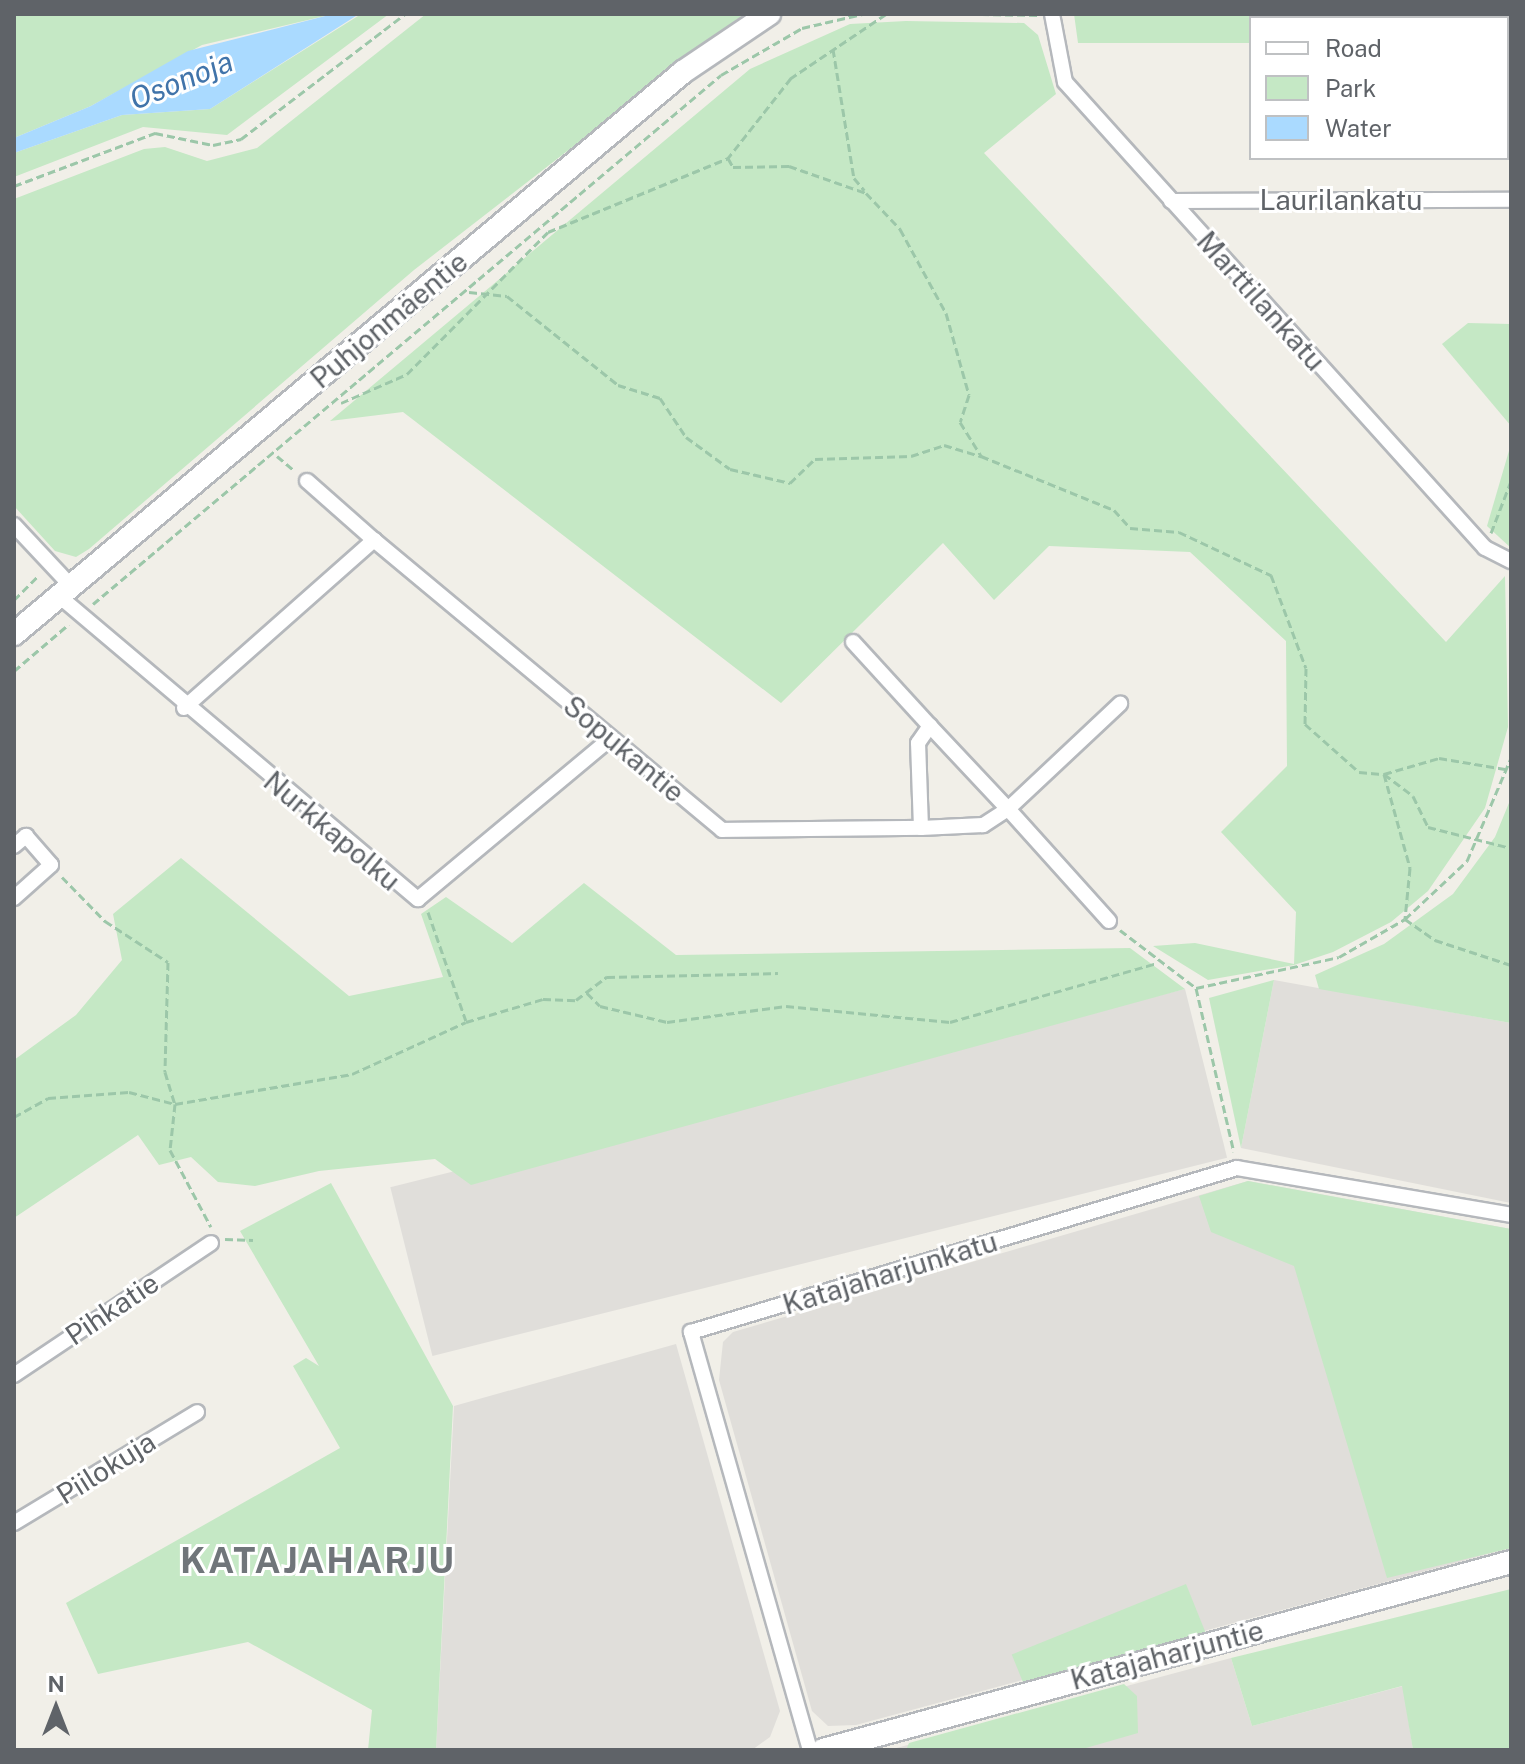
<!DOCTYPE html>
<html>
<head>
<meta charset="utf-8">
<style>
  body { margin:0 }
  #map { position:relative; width:1525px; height:1764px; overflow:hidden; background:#f1efe8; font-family:"Public Sans",sans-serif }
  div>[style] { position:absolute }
  .industrial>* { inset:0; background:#e0deda; transform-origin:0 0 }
  .green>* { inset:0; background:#c5e8c5; transform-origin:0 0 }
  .water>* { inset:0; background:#aadaff }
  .path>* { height:3px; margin-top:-1.5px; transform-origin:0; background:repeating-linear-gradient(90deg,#9cc7a9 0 8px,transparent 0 12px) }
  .roads { filter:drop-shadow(2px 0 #b5b8bc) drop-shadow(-2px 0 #b5b8bc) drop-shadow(0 2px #b5b8bc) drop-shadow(0 -2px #b5b8bc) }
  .street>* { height:14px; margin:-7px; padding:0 7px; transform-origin:7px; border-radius:7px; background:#fff }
  .secondary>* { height:22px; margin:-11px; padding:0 11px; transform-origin:11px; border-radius:11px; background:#fff }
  span { translate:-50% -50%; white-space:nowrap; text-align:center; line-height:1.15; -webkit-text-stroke:6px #fff; paint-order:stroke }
  .street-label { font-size:28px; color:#5f6368 }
  .water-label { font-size:30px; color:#4174aa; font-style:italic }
  .district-label { font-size:36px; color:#70757a; font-weight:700; letter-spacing:2px }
  .frame { position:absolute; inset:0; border:16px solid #5f6368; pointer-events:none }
  .legend { position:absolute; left:1249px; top:16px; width:260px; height:144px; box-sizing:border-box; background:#fff; border:2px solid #bfc1c3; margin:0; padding:10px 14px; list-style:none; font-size:24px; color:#5f6368 }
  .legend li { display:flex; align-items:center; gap:16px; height:40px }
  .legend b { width:40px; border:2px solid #bfc1c3 }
  .north { position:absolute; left:16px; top:1668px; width:80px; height:80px; -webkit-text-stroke:6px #fff; paint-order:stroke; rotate:0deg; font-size:22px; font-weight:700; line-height:32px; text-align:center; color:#5f6368 }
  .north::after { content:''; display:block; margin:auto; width:28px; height:36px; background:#5f6368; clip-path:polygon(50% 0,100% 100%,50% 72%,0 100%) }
</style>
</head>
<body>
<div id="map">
  <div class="industrial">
    <div style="clip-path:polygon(1274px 980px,1511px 1023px,1511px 1203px,1241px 1148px)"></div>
    <div style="left:1185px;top:989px;width:174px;height:819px;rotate:76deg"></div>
    <div style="clip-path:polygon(1248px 1181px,1511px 1229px,1511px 1548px,856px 1725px,828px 1726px,812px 1711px,719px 1380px,723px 1342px,733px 1332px)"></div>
    <div style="clip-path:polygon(676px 1344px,780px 1711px,770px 1737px,752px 1750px,436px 1750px,454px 1406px)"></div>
    <div style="clip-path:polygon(1231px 1658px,1252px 1726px,1403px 1686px,1413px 1750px,889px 1750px)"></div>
  </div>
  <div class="green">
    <div style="clip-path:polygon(14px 14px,333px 14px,202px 45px,91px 106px,14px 138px)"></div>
    <div style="clip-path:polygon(389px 14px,227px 135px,143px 127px,14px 177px,14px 153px,122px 115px,210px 109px,358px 16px)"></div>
    <div style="clip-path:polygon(426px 14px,744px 14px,414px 270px,89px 549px,76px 557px,55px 551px,14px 506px,14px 199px,144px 149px,165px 147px,207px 161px,257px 148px)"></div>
    <div style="clip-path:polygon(1074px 14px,1511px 14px,1511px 43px,1507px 18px,1251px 18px,1251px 43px,1078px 43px)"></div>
    <div style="clip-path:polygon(906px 21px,1024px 23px,1038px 35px,1056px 94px,984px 153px,1446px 642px,1505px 576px,1508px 727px,1485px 808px,1428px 891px,1391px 922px,1333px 952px,1294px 965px,1208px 980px,1153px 946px,1195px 943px,1294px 964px,1296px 912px,1221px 832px,1287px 766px,1286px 641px,1190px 552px,1049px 546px,994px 600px,943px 543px,781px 703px,403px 412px,330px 421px,750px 69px,850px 24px)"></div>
    <div style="clip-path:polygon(1468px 323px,1511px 324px,1511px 426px,1442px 344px)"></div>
    <div style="clip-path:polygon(1511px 444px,1511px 548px,1487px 526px)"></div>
    <div style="clip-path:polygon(1511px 798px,1511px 1023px,1319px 989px,1315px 975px,1384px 944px,1453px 894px,1495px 837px)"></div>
    <div style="clip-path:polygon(181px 858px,349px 996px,443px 977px,421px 914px,446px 897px,512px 943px,584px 883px,676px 955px,1130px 948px,1185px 989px,471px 1185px,435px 1159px,319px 1171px,255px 1186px,218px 1182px,191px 1157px,159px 1165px,138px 1135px,14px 1218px,14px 1060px,76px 1015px,122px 960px,113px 914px)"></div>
    <div style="clip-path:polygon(1274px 980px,1241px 1148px,1209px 998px)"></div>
    <div style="clip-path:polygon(1248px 1181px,1511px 1229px,1511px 1548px,1387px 1578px,1294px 1266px,1211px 1232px,1199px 1196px)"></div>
    <div style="clip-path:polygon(331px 1183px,453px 1406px,436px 1750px,368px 1750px,372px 1710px,248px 1642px,98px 1674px,66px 1603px,340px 1448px,293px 1366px,306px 1358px,319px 1366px,240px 1231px)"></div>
    <div style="left:1186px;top:1584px;width:52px;height:188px;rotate:68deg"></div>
    <div style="clip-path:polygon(1511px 1589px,1511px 1750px,1413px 1750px,1402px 1686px,1252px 1726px,1231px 1658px)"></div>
    <div style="clip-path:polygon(1124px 1684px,1137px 1696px,1138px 1733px,1079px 1750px,906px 1750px,909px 1743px)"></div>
  </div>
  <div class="water">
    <div style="clip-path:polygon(333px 14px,359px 14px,210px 109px,122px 115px,14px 153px,14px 138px,91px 106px,188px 51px)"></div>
  </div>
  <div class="path">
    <div style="left:886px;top:14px;width:115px;rotate:146deg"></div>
    <div style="left:791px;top:78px;width:102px;rotate:128.2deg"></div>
    <div style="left:728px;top:158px;width:10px;rotate:61deg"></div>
    <div style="left:733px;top:167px;width:56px;rotate:-1deg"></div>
    <div style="left:789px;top:166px;width:82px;rotate:19.3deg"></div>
    <div style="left:866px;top:193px;width:50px;rotate:46.6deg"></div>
    <div style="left:900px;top:229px;width:96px;rotate:61.3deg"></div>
    <div style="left:946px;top:313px;width:85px;rotate:74.3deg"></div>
    <div style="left:969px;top:395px;width:28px;rotate:108deg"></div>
    <div style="left:960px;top:422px;width:40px;rotate:58deg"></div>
    <div style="left:981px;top:456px;width:144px;rotate:22.1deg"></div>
    <div style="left:1114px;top:510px;width:24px;rotate:48deg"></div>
    <div style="left:1130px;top:528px;width:49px;rotate:4.7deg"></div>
    <div style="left:1179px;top:532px;width:102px;rotate:25.1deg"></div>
    <div style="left:1271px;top:575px;width:99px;rotate:69.4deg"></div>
    <div style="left:1306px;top:668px;width:56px;rotate:91deg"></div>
    <div style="left:1305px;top:724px;width:72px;rotate:41.6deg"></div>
    <div style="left:1359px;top:772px;width:25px;rotate:5deg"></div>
    <div style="left:1384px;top:774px;width:57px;rotate:-16.2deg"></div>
    <div style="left:1439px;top:758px;width:73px;rotate:9.5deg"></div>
    <div style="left:981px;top:14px;width:57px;rotate:1deg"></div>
    <div style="left:833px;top:49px;width:131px;rotate:80.8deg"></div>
    <div style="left:854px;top:178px;width:16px;rotate:50deg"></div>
    <div style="left:14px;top:186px;width:151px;rotate:-20.6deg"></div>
    <div style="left:155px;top:133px;width:59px;rotate:11.7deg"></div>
    <div style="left:213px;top:145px;width:29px;rotate:-12deg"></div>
    <div style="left:241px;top:139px;width:206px;rotate:-37.3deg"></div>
    <div style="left:469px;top:292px;width:38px;rotate:6deg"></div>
    <div style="left:507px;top:296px;width:142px;rotate:38.7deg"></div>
    <div style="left:618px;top:385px;width:44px;rotate:17.2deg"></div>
    <div style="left:660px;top:398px;width:47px;rotate:56.3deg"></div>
    <div style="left:686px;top:437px;width:54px;rotate:36deg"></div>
    <div style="left:730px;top:469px;width:62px;rotate:13.1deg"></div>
    <div style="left:790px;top:483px;width:35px;rotate:-44deg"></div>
    <div style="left:815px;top:459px;width:96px;rotate:-1.8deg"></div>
    <div style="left:911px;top:456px;width:35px;rotate:-18deg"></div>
    <div style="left:944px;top:445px;width:39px;rotate:17deg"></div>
    <div style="left:341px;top:403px;width:72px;rotate:-23.7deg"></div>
    <div style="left:407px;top:374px;width:200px;rotate:-45.2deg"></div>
    <div style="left:548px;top:232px;width:195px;rotate:-22.3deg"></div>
    <div style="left:277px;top:456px;width:23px;rotate:40deg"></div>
    <div style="left:1491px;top:533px;width:56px;rotate:-69deg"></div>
    <div style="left:14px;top:600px;width:35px;rotate:-45deg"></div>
    <div style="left:93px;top:604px;width:821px;rotate:-40.11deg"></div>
    <div style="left:721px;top:75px;width:94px;rotate:-30.1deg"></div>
    <div style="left:802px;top:28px;width:62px;rotate:-13.1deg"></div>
    <div style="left:14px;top:671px;width:72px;rotate:-40.5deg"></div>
    <div style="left:1384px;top:774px;width:98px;rotate:74.5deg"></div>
    <div style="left:1410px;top:868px;width:51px;rotate:95.6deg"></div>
    <div style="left:1405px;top:919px;width:37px;rotate:35deg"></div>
    <div style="left:1435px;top:940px;width:80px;rotate:18.2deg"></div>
    <div style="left:1384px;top:774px;width:36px;rotate:37deg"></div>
    <div style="left:1413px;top:796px;width:34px;rotate:64deg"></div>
    <div style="left:1428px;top:827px;width:86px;rotate:14.2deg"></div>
    <div style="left:62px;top:877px;width:62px;rotate:45.7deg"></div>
    <div style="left:105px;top:921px;width:75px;rotate:33.1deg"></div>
    <div style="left:168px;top:962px;width:110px;rotate:91.6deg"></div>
    <div style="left:165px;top:1072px;width:34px;rotate:73deg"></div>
    <div style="left:175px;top:1104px;width:46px;rotate:96.2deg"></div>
    <div style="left:170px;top:1150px;width:87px;rotate:62deg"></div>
    <div style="left:428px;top:912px;width:115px;rotate:70.8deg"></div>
    <div style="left:1120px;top:930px;width:96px;rotate:37.3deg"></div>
    <div style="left:1196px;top:988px;width:168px;rotate:77deg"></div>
    <div style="left:1196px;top:988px;width:146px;rotate:-12.2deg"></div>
    <div style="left:1339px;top:957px;width:76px;rotate:-29.9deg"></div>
    <div style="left:1405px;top:919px;width:85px;rotate:-43.1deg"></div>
    <div style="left:1467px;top:861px;width:112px;rotate:-66.9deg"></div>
    <div style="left:587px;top:993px;width:18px;rotate:45deg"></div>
    <div style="left:600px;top:1006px;width:69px;rotate:13.4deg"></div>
    <div style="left:667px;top:1022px;width:120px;rotate:-7.7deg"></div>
    <div style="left:786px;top:1006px;width:165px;rotate:5.6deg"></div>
    <div style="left:950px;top:1022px;width:215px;rotate:-15.9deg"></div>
    <div style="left:14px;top:1117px;width:39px;rotate:-29deg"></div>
    <div style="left:48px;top:1098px;width:81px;rotate:-4.2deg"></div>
    <div style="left:129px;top:1092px;width:48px;rotate:14.6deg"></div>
    <div style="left:175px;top:1104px;width:180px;rotate:-9.6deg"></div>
    <div style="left:352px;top:1074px;width:125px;rotate:-24.5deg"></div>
    <div style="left:466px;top:1022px;width:80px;rotate:-16.6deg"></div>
    <div style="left:543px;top:999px;width:33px;rotate:2deg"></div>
    <div style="left:576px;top:1000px;width:39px;rotate:-37deg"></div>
    <div style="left:607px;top:977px;width:171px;rotate:-1.3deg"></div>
    <div style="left:225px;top:1239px;width:28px;rotate:2deg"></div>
  </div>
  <div class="roads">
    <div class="street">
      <div style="left:1052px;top:14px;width:69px;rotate:79.2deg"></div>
      <div style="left:1065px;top:82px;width:627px;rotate:47.97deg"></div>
      <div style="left:1485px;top:548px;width:29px;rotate:27deg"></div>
      <div style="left:1171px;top:201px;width:340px;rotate:-0.2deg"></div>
      <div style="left:307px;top:481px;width:89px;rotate:41.4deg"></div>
      <div style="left:14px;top:525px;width:83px;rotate:46.9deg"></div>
      <div style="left:59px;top:596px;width:470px;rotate:40.2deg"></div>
      <div style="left:418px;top:899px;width:250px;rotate:-39.8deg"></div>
      <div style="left:853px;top:642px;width:114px;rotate:47.5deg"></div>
      <div style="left:184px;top:708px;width:254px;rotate:-41.5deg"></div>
      <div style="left:374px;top:540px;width:453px;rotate:39.8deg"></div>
      <div style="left:722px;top:830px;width:199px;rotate:-0.6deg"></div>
      <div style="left:921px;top:828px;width:85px;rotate:-92deg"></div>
      <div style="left:918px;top:743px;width:21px;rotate:-55deg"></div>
      <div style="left:930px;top:726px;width:114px;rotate:46.8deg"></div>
      <div style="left:1008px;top:809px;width:30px;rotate:147deg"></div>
      <div style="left:983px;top:825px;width:62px;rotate:177.2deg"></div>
      <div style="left:14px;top:846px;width:16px;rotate:-40deg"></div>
      <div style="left:26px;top:836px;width:38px;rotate:49deg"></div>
      <div style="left:51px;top:865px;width:50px;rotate:138.3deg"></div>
      <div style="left:1109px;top:921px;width:151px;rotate:-132deg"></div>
      <div style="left:1008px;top:809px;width:154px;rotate:-43.2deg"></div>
      <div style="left:14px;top:1375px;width:237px;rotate:-33.8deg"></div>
      <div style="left:14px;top:1523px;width:214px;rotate:-31.2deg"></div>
      <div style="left:810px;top:1750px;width:435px;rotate:-105.9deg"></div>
      <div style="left:691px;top:1332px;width:570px;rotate:-16.72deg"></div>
      <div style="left:1237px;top:1168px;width:278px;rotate:9.7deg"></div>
    </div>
    <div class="secondary">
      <div style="left:14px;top:634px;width:874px;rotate:-40.03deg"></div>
      <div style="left:683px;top:72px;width:104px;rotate:-34deg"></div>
      <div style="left:823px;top:1750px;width:713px;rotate:-15.28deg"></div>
    </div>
  </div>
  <div class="street-label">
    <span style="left:1341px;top:200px">Laurilankatu</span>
    <span style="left:1261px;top:301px;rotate:48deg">Marttilankatu</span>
    <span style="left:389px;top:320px;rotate:-40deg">Puhjonmäentie</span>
    <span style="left:624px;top:749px;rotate:40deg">Sopukantie</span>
    <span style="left:332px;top:831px;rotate:40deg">Nurkkapolku</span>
    <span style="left:890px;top:1273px;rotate:-17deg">Katajaharjunkatu</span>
    <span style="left:112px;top:1309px;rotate:-34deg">Pihkatie</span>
    <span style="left:106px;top:1468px;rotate:-32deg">Piilokuja</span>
    <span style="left:1167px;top:1655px;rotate:-15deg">Katajaharjuntie</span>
  </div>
  <div class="water-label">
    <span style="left:181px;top:80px;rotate:-22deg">Osonoja</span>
  </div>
  <div class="district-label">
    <span style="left:318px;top:1561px">KATAJAHARJU</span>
  </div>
  <div class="frame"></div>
  <ul class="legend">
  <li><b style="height:10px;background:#fff"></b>Road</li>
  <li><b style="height:22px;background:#c5e8c5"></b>Park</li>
  <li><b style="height:22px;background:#aadaff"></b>Water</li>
  </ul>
  <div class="north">N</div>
</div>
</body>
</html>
